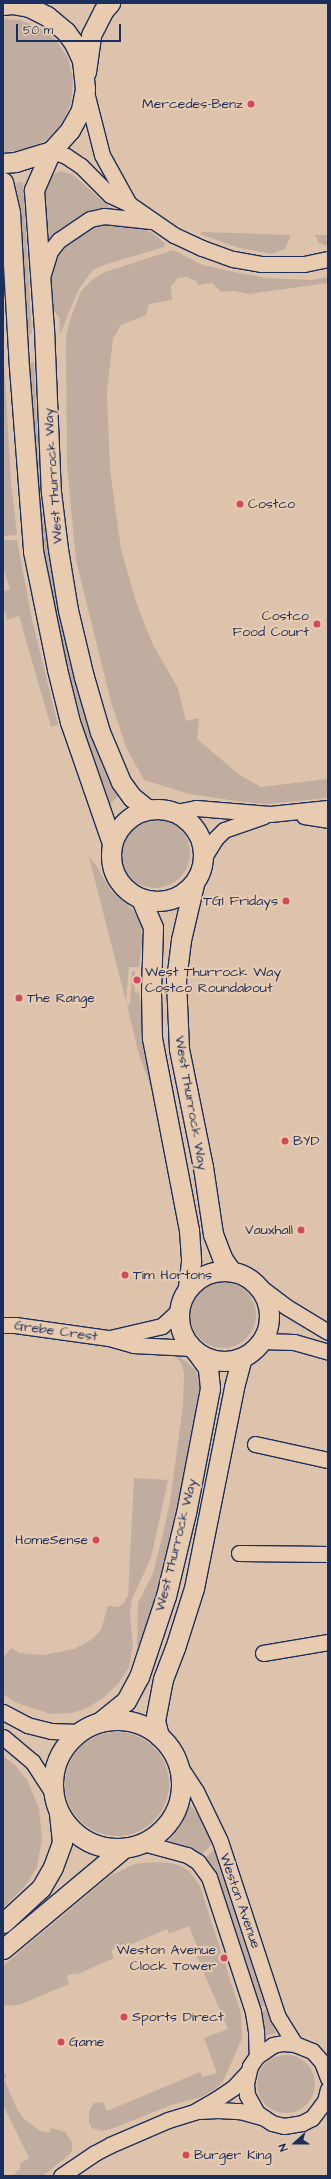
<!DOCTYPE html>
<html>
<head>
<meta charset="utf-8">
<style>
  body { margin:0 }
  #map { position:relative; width:331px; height:2179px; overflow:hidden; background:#ddc3ab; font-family:"Architects Daughter",sans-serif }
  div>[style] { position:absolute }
  .green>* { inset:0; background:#c0ada0 }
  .round { border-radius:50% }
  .roads { filter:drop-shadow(1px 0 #1b2f5e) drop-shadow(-1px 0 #1b2f5e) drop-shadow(0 1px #1b2f5e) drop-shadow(0 -1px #1b2f5e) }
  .minor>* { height:15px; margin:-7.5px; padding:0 7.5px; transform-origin:7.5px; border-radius:7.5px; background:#e9ccb0 }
  .major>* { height:19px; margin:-9.5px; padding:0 9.5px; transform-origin:9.5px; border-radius:9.5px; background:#e9ccb0 }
  .major>.ring { margin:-9.5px; padding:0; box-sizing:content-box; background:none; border:19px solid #e9ccb0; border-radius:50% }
  .dots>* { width:11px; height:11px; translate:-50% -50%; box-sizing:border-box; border:2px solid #e9ccb0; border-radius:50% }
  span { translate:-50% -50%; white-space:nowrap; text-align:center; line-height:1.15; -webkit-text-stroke:4px #e9ccb0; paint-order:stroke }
  .poi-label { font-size:14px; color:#1b2f5e }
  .right { translate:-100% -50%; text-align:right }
  .left { translate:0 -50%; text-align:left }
  .street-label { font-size:14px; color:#1b2f5e }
  .frame { position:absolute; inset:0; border:4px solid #1b2f5e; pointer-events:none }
  .north { position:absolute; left:275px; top:2123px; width:40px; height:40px; -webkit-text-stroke:3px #e9ccb0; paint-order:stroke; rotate:249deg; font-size:11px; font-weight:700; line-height:16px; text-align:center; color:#1b2f5e }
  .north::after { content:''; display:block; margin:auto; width:14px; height:18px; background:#1b2f5e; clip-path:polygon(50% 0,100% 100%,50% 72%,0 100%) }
  .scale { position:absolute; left:16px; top:24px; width:105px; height:18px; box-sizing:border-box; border:2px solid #1b2f5e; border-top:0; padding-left:5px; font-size:12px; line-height:14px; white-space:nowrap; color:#1b2f5e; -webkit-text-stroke:3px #e9ccb0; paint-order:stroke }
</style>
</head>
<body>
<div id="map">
  <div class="green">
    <div style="clip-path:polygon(3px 19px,19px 20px,39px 27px,56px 40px,68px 58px,73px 80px,71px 103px,62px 124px,46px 140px,25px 150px,3px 152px)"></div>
    <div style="clip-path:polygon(60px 171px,72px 174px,113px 210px,77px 220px,48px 240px,45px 189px,48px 178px)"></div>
    <div style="clip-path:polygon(23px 182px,32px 334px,26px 335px,18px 196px,15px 183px)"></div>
    <div style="clip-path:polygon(110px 223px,140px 227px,151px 232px,165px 243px,164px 247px,104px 265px,93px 270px,78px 290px,60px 335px,59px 317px,53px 310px,50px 268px,56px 252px,83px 230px)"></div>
    <div style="clip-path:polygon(202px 232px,291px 235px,285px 249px,272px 254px,239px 248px,200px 234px)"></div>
    <div style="clip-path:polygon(315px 235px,328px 235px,328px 246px,319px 243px)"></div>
    <div style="clip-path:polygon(173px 250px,203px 265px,234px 272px,267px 278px,312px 280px,328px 277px,328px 283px,249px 294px,235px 291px,221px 292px,212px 283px,198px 285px,196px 281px,187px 277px,178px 278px,171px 286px,172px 300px,149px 304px,146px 315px,121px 325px,113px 339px,107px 392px,110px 469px,121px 549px,136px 602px,153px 645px,178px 688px,186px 721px,199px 718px,197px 739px,240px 775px,261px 787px,328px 779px,328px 797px,319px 799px,267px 804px,243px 802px,189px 794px,144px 780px,126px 747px,111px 702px,76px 560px,67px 465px,66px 336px,71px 317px,81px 291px,92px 280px,105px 272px)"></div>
    <div style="clip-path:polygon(4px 362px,11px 482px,17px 535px,3px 536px)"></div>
    <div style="clip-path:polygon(34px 362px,41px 501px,51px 570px,82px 707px,102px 763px,108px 776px,121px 794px,109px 805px,75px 708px,41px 547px,28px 363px)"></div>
    <div style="clip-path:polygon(3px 540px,17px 540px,32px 620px,58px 725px,51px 727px,19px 616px,7px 620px,5px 611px,3px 611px,3px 592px,10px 589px,3px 567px)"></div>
    <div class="round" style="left:120px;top:818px;width:70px;height:70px"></div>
    <div style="clip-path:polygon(89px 857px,96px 865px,111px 891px,132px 909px,141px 922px,141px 934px,143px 934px,139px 967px,129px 967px,126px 1002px)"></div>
    <div style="clip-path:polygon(132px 971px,135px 971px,135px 992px,139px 993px,154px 1097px,138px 1051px,127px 1005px,130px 1004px)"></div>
    <div class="round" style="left:190px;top:1282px;width:66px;height:66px"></div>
    <div style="clip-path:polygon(174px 1354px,187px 1362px,196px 1371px,200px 1383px,200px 1402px,176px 1528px,142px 1647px,137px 1645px,138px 1603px,153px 1573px,161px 1542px,170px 1502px,183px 1405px,184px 1374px,182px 1364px)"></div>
    <div style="clip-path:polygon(134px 1478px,168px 1480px,151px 1558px,132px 1599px,130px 1614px,133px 1646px,129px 1667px,118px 1684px,104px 1697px,89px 1707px,73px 1713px,51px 1714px,14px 1702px,3px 1694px,3px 1658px,11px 1648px,20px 1653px,43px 1655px,74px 1649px,91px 1640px,101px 1630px,108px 1606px,118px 1607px,125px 1602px,126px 1597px,128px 1597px)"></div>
    <div class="round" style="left:65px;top:1732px;width:104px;height:104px"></div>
    <div style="clip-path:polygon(3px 1756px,16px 1766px,27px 1780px,39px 1808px,42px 1839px,37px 1867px,26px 1885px,3px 1908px)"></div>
    <div style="clip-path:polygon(190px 1805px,198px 1814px,213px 1843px,201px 1855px,169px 1841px,182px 1824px)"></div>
    <div style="clip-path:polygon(215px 1849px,265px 2006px,259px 2007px,218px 1878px,205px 1858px)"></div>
    <div style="clip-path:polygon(153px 1862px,170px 1863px,181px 1866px,189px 1871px,200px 1886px,241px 2014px,242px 2039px,223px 2081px,214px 2090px,201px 2097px,171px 2105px,111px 2129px,101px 2131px,92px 2128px,89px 2123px,89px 2111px,94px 2103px,103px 2102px,107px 2111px,200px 2072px,203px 2077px,217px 2073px,204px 2038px,228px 2029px,195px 1952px,199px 1951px,189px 1926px,169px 1934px,167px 1929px,120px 1949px,119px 1947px,111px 1950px,114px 1958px,76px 1975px,75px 1973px,67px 1976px,69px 1984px,19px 2005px,3px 2006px,3px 1966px,110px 1876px,135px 1864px)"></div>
    <div style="clip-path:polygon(266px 2010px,276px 2033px,265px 2036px,260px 2012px)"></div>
    <div class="round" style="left:257px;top:2055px;width:58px;height:58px"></div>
    <div style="clip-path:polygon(5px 2073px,7px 2078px,4px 2079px,17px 2109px,23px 2118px,39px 2130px,49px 2133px,51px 2128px,65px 2132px,72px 2142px,72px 2150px,69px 2155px,43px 2176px,12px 2176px,20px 2169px,20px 2163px,29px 2158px,3px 2105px,3px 2074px)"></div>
  </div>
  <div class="roads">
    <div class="minor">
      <div style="left:86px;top:92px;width:65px;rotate:75.7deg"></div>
      <div style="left:102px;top:155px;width:56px;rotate:61.1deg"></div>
      <div style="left:51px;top:151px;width:16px;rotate:18deg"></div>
      <div style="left:66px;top:156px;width:18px;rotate:34deg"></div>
      <div style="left:81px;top:166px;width:41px;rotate:45deg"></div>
      <div style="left:110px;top:195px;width:21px;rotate:25deg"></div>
      <div style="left:129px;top:204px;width:55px;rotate:34.6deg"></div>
      <div style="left:174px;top:235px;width:31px;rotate:25deg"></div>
      <div style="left:202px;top:248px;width:33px;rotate:20deg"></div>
      <div style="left:233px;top:259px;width:28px;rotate:10deg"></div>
      <div style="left:261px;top:264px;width:43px"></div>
      <div style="left:304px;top:264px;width:25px;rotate:-12deg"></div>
      <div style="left:43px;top:274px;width:24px;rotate:-73deg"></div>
      <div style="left:50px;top:251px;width:14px;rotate:-51deg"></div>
      <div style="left:59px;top:240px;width:37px;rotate:-34deg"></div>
      <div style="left:90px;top:219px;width:14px;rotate:-12deg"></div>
      <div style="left:104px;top:216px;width:47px;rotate:6.1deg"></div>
      <div style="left:176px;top:812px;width:20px;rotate:-11deg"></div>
      <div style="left:196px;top:808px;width:74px;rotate:4.6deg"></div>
      <div style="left:270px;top:814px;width:58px;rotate:-5.9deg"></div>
      <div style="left:304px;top:816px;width:24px;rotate:9deg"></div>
      <div style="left:204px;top:857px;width:22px;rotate:-58deg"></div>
      <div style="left:216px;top:838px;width:11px;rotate:-45deg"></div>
      <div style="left:224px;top:830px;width:42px;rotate:-19.3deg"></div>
      <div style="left:255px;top:1283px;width:38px;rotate:37deg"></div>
      <div style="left:285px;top:1306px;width:50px;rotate:31.2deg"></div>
      <div style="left:3px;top:1325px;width:12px"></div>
      <div style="left:15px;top:1325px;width:95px;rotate:7.9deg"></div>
      <div style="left:109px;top:1338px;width:25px;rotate:16deg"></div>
      <div style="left:133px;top:1345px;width:59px;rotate:2.9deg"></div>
      <div style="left:110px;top:1338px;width:53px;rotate:-13deg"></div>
      <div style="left:162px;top:1326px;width:23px;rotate:-43deg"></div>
      <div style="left:262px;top:1341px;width:32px;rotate:2deg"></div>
      <div style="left:294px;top:1342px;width:35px;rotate:16deg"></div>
      <div style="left:255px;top:1444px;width:75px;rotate:12.4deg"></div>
      <div style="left:239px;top:1553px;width:89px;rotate:0.6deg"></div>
      <div style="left:263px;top:1653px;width:66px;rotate:-9.6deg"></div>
      <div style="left:3px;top:1712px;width:27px;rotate:28deg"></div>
      <div style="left:27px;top:1725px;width:25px;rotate:14deg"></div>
      <div style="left:51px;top:1731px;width:28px;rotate:2deg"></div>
      <div style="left:3px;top:1737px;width:38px;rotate:40deg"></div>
      <div style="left:32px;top:1761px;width:38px;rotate:57deg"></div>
      <div style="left:177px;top:1762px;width:35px;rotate:57deg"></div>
      <div style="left:196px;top:1791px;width:55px;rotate:64.4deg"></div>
      <div style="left:220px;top:1841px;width:185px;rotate:71.8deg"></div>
      <div style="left:278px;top:2017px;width:32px;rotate:58deg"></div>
      <div style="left:143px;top:1843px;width:46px;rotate:15.3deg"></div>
      <div style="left:187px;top:1855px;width:13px;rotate:32deg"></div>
      <div style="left:198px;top:1862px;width:19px;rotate:54deg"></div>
      <div style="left:209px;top:1877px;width:142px;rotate:71.9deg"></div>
      <div style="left:253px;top:2012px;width:20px;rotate:81deg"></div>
      <div style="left:256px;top:2032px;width:24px;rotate:88deg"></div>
      <div style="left:328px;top:2078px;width:17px;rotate:-111deg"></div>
      <div style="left:322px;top:2062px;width:15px;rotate:-132deg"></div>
      <div style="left:312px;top:2051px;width:18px;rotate:-158deg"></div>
      <div style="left:295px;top:2044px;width:12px;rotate:-175deg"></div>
      <div style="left:283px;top:2043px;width:10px;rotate:169deg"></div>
      <div style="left:273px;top:2045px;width:19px;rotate:145deg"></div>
      <div style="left:257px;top:2056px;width:12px;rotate:125deg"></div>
      <div style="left:250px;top:2066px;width:18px;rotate:103deg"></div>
      <div style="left:246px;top:2084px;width:11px;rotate:85deg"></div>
      <div style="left:247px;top:2095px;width:21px;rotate:61deg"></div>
      <div style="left:257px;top:2113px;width:18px;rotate:34deg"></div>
      <div style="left:272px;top:2123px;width:12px;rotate:14deg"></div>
      <div style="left:284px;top:2126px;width:18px;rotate:-9deg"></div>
      <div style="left:302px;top:2123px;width:11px;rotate:-27deg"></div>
      <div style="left:312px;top:2118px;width:21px;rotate:-53deg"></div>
      <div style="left:325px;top:2101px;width:12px;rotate:-76deg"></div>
      <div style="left:199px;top:2111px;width:19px;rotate:-3deg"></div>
      <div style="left:218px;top:2110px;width:22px;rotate:3deg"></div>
      <div style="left:240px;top:2111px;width:25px;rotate:16deg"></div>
      <div style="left:61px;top:2176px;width:41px;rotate:-34.1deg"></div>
      <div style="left:95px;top:2153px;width:17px;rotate:-28deg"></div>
      <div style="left:110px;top:2145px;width:63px;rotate:-23.3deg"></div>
      <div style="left:168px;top:2120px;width:27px;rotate:-17deg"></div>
      <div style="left:194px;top:2112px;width:24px;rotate:-30deg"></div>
      <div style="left:215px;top:2100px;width:22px;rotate:-34deg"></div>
      <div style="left:233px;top:2088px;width:21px;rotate:-47deg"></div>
    </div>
    <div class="major">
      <div style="left:3px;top:5px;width:9px;rotate:-6deg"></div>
      <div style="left:12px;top:4px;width:17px;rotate:10deg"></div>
      <div style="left:29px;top:7px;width:20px;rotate:27deg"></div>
      <div style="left:47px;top:16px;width:25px;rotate:40deg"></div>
      <div style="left:66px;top:32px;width:14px;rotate:54deg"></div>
      <div style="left:74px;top:43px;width:19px;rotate:65deg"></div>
      <div style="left:82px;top:60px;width:29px;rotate:84deg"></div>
      <div style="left:85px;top:89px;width:21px;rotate:101deg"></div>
      <div style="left:81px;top:110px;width:23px;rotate:119deg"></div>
      <div style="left:70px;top:130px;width:28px;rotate:132deg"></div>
      <div style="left:51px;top:151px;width:37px;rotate:163deg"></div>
      <div style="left:16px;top:162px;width:13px;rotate:176deg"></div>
      <div style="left:86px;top:72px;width:37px;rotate:-82deg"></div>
      <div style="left:91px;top:35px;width:27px;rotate:-63deg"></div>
      <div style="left:103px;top:11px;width:11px;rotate:-49deg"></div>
      <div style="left:51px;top:151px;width:43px;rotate:113.6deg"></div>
      <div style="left:34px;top:190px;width:138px;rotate:85.9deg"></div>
      <div style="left:44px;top:328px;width:164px;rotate:87.6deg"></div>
      <div style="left:51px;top:492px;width:57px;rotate:83deg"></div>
      <div style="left:58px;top:549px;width:62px;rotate:80.7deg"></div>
      <div style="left:68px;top:610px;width:69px;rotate:76.6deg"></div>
      <div style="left:84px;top:677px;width:57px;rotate:73.8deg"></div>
      <div style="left:100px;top:732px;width:54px;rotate:67.2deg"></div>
      <div style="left:121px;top:782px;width:19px;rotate:54deg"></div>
      <div style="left:132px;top:797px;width:19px;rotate:39deg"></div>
      <div style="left:3px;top:182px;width:31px;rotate:77deg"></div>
      <div style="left:10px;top:212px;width:155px;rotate:86.7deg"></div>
      <div style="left:19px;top:367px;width:185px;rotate:85.6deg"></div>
      <div style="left:33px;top:551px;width:120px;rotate:78.5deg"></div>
      <div style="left:57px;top:669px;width:55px;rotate:76.2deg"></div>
      <div style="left:70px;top:722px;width:128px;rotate:70.9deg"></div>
      <div class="ring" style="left:111px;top:809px;width:73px;height:73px"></div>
      <div style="left:194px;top:884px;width:57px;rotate:103.1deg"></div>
      <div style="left:181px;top:940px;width:40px;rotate:97.1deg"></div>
      <div style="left:176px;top:980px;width:69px;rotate:87.5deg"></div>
      <div style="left:179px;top:1049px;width:120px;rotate:78.5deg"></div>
      <div style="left:203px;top:1167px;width:68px;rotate:81.5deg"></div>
      <div style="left:213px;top:1234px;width:26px;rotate:69deg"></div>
      <div style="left:222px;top:1258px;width:16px;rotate:55deg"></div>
      <div style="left:141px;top:899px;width:30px;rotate:67deg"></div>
      <div style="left:153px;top:927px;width:65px;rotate:91.8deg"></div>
      <div style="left:151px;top:992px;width:46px;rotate:88.8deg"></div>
      <div style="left:152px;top:1038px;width:196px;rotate:79.1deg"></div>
      <div style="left:189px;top:1230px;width:32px;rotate:86deg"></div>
      <div style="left:191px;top:1262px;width:26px;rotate:97deg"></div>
      <div class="ring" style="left:179px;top:1271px;width:71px;height:71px"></div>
      <div class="ring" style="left:53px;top:1720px;width:109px;height:109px"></div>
      <div style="left:100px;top:1722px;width:33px;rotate:-39deg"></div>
      <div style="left:126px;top:1701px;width:27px;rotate:-62deg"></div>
      <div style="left:139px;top:1677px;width:85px;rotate:-71.6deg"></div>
      <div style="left:166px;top:1596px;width:85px;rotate:-76.5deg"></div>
      <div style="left:186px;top:1513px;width:127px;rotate:-79.1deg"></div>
      <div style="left:210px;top:1388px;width:20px;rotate:-96deg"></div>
      <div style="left:208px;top:1368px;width:19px;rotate:-126deg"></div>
      <div style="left:159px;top:1736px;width:16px;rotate:-105deg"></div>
      <div style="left:155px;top:1721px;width:43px;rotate:-79.2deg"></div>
      <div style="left:163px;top:1679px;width:33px;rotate:-69deg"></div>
      <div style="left:175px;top:1648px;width:63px;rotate:-72.4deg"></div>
      <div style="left:194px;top:1588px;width:205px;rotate:-78.7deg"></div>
      <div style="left:234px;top:1387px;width:30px;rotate:-75deg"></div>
      <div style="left:3px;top:1923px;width:52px;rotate:-42.6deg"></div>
      <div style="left:41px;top:1888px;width:24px;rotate:-60deg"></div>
      <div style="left:53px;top:1867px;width:27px;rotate:-70deg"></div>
      <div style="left:62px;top:1842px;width:29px;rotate:-96deg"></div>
      <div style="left:3px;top:1949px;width:158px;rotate:-39.9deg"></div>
    </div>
  </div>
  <div class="dots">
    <div style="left:251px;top:104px;background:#d1495b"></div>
    <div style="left:240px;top:504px;background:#d1495b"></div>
    <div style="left:317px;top:624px;background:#d1495b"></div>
    <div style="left:286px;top:901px;background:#d1495b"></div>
    <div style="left:137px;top:980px;background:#d1495b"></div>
    <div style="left:19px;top:998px;background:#d1495b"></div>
    <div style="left:285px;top:1141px;background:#d1495b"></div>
    <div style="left:301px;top:1230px;background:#d1495b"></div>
    <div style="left:125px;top:1275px;background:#d1495b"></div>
    <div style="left:96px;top:1540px;background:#d1495b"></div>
    <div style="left:224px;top:1958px;background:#d1495b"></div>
    <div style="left:124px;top:2017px;background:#d1495b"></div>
    <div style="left:61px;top:2042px;background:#d1495b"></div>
    <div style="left:186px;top:2155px;background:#d1495b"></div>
  </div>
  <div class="poi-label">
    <span class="right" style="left:243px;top:104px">Mercedes-Benz</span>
    <span class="left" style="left:248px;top:504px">Costco</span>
    <span class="right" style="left:309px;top:624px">Costco<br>Food Court</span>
    <span class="right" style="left:278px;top:901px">TGI Fridays</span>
    <span class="left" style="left:145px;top:980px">West Thurrock Way<br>Costco Roundabout</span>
    <span class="left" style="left:27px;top:998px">The Range</span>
    <span class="left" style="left:293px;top:1141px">BYD</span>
    <span class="right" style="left:293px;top:1230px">Vauxhall</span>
    <span class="left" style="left:133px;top:1275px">Tim Hortons</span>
    <span class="right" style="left:88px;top:1540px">HomeSense</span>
    <span class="right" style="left:216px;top:1958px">Weston Avenue<br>Clock Tower</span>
    <span class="left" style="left:132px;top:2017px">Sports Direct</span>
    <span class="left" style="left:69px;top:2042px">Game</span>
    <span class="left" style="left:194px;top:2155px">Burger King</span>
  </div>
  <div class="street-label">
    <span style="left:53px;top:476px;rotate:-94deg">West Thurrock Way</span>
    <span style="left:191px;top:1103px;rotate:80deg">West Thurrock Way</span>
    <span style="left:56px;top:1331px;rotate:8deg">Grebe Crest</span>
    <span style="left:176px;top:1545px;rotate:-76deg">West Thurrock Way</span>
    <span style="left:240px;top:1901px;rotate:71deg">Weston Avenue</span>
  </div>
  <div class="frame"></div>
  <div class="north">N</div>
  <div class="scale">50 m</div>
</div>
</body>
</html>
